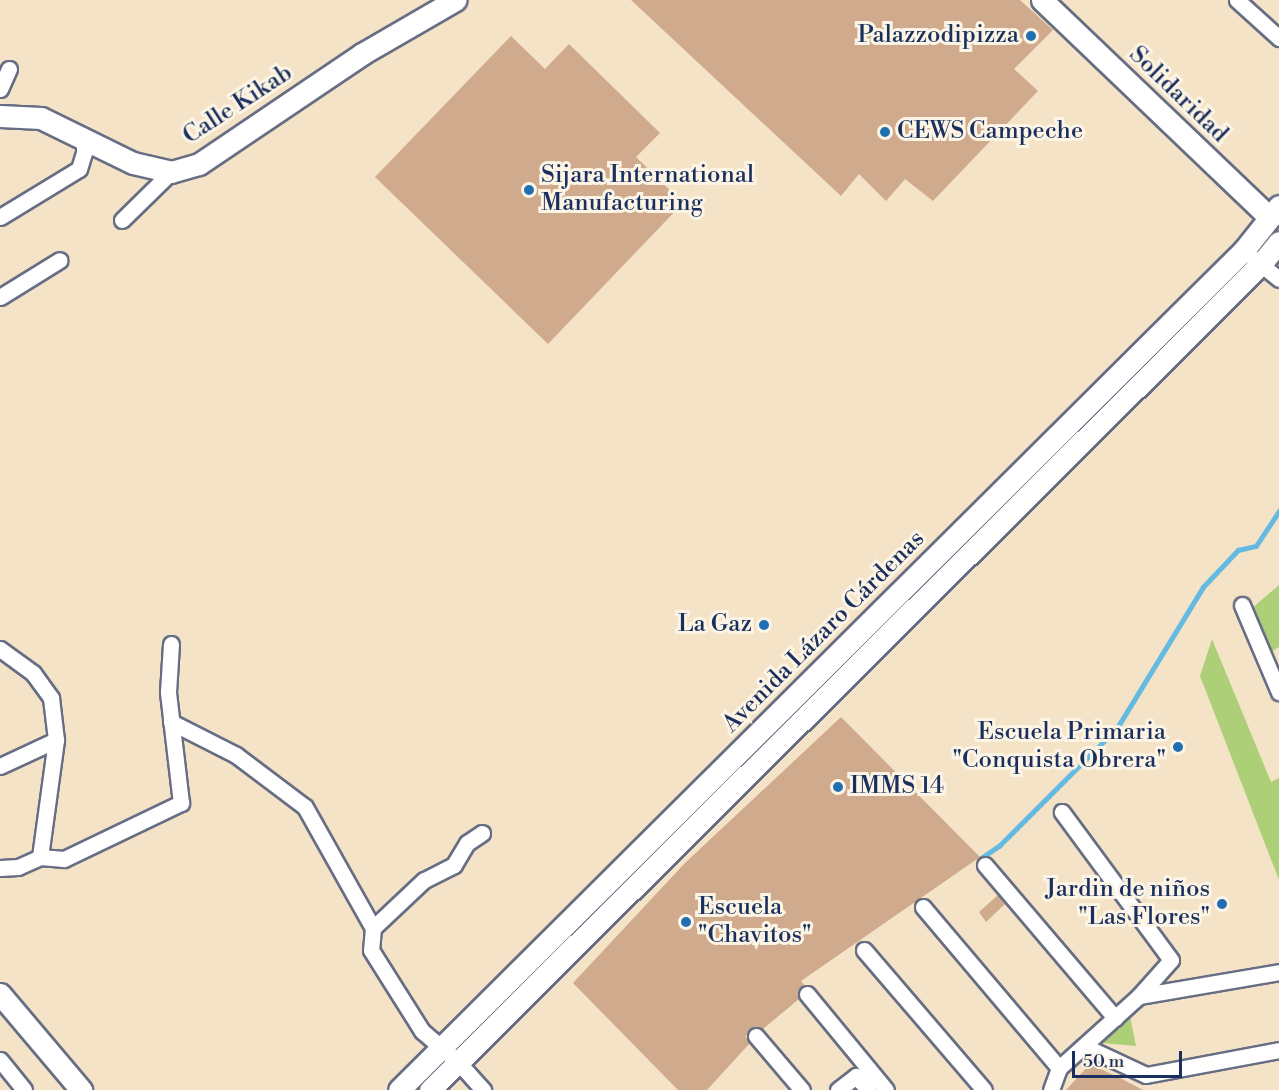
<!DOCTYPE html>
<html>
<head>
<meta charset="utf-8">
<style>
  body { margin:0 }
  #map { position:relative; width:1279px; height:1090px; overflow:hidden; background:#f5e3c8; font-family:"Libre Bodoni",serif }
  div>[style] { position:absolute }
  .green>* { inset:0; background:#accf78 }
  .stream>* { height:4.5px; margin:-2.25px; padding:0 2.25px; transform-origin:2.25px; border-radius:2.25px; background:#64bae1 }
  .building>* { inset:0; background:#d0aa8c }
  .roads { filter:drop-shadow(2px 0 #676e83) drop-shadow(-2px 0 #676e83) drop-shadow(0 2px #676e83) drop-shadow(0 -2px #676e83) }
  .street>* { height:15px; margin:-7.5px; padding:0 7.5px; transform-origin:7.5px; border-radius:7.5px; background:#fff }
  .secondary>* { height:21px; margin:-10.5px; padding:0 10.5px; transform-origin:10.5px; border-radius:10.5px; background:#fff }
  .dots>* { width:16px; height:16px; translate:-50% -50%; box-sizing:border-box; border:3px solid #fcf5e5; border-radius:50% }
  span { translate:-50% -50%; white-space:nowrap; text-align:center; line-height:1.15; -webkit-text-stroke:6px #fcf5e5; paint-order:stroke }
  .poi-label { font-size:24px; color:#1b2f5e }
  .right { translate:-100% -50%; text-align:right }
  .left { translate:0 -50%; text-align:left }
  .street-label { font-size:24px; color:#1b2f5e }
  .scale { position:absolute; left:1072px; top:1051px; width:110px; height:27px; box-sizing:border-box; border:3px solid #1b2f5e; border-top:0; padding-left:8px; font-size:18px; line-height:21px; white-space:nowrap; color:#1b2f5e; -webkit-text-stroke:4px #fcf5e5; paint-order:stroke }
</style>
</head>
<body>
<div id="map">
  <div class="green">
    <div style="clip-path:polygon(1279px 585px,1279px 647px,1271px 652px,1251px 609px)"></div>
    <div style="clip-path:polygon(1212px 639px,1271px 782px,1279px 778px,1279px 880px,1200px 676px)"></div>
    <div style="clip-path:polygon(1130px 1016px,1136px 1046px,1102px 1043px)"></div>
  </div>
  <div class="stream">
    <div style="left:981px;top:858px;width:22px;rotate:-34deg"></div>
    <div style="left:999px;top:846px;width:167px;rotate:-45deg"></div>
    <div style="left:1117px;top:728px;width:165px;rotate:-58.6deg"></div>
    <div style="left:1203px;top:587px;width:51px;rotate:-46.6deg"></div>
    <div style="left:1238px;top:550px;width:18px;rotate:-13deg"></div>
    <div style="left:1256px;top:546px;width:42px;rotate:-56.7deg"></div>
  </div>
  <div class="building">
    <div style="clip-path:polygon(631px 0,1020px 0,1053px 30px,1014px 69px,1038px 91px,933px 201px,905px 179px,886px 201px,859px 174px,841px 196px)"></div>
    <div style="clip-path:polygon(511px 36px,545px 69px,569px 44px,660px 133px,636px 157px,683px 203px,548px 344px,375px 177px)"></div>
    <div style="clip-path:polygon(841px 717px,980px 857px,801px 981px,804px 985px,798px 990px,799px 999px,763px 1029px,749px 1029px,746px 1037px,750px 1043px,707px 1090px,678px 1090px,573px 983px,685px 863px)"></div>
    <div style="clip-path:polygon(998px 895px,1005px 904px,986px 922px,979px 912px)"></div>
    <div style="clip-path:polygon(1090px 1064px,1120px 1078px,1143px 1090px,1066px 1090px)"></div>
  </div>
  <div class="roads">
    <div class="street">
      <div style="left:1237px;top:0;width:57px;rotate:42.1deg"></div>
      <div style="left:0;top:89px;width:22px;rotate:-66deg"></div>
      <div style="left:0;top:217px;width:92px;rotate:-31.3deg"></div>
      <div style="left:79px;top:169px;width:17px;rotate:-73deg"></div>
      <div style="left:84px;top:153px;width:17px;rotate:-90deg"></div>
      <div style="left:122px;top:220px;width:69px;rotate:-44.4deg"></div>
      <div style="left:1253px;top:258px;width:33px;rotate:39deg"></div>
      <div style="left:0;top:297px;width:70px;rotate:-31.7deg"></div>
      <div style="left:1242px;top:605px;width:95px;rotate:67deg"></div>
      <div style="left:0;top:649px;width:41px;rotate:36deg"></div>
      <div style="left:33px;top:673px;width:31px;rotate:54deg"></div>
      <div style="left:51px;top:698px;width:42px;rotate:83.2deg"></div>
      <div style="left:56px;top:740px;width:118px;rotate:97.8deg"></div>
      <div style="left:171px;top:722px;width:73px;rotate:26.9deg"></div>
      <div style="left:236px;top:755px;width:86px;rotate:37deg"></div>
      <div style="left:305px;top:807px;width:139px;rotate:60.7deg"></div>
      <div style="left:0;top:766px;width:62px;rotate:-24.9deg"></div>
      <div style="left:482px;top:833px;width:18px;rotate:146deg"></div>
      <div style="left:467px;top:843px;width:26px;rotate:121deg"></div>
      <div style="left:454px;top:865px;width:34px;rotate:153deg"></div>
      <div style="left:424px;top:880px;width:70px;rotate:136.7deg"></div>
      <div style="left:373px;top:928px;width:22px;rotate:95deg"></div>
      <div style="left:371px;top:950px;width:96px;rotate:57.8deg"></div>
      <div style="left:422px;top:1031px;width:48px;rotate:40.7deg"></div>
      <div style="left:458px;top:1062px;width:38px;rotate:48deg"></div>
      <div style="left:985px;top:865px;width:201px;rotate:49.6deg"></div>
      <div style="left:0;top:868px;width:18px;rotate:-3deg"></div>
      <div style="left:18px;top:867px;width:24px;rotate:-24deg"></div>
      <div style="left:40px;top:857px;width:24px;rotate:5deg"></div>
      <div style="left:64px;top:859px;width:130px;rotate:-25.6deg"></div>
      <div style="left:181px;top:803px;width:112px;rotate:-96.7deg"></div>
      <div style="left:168px;top:692px;width:48px;rotate:-86.4deg"></div>
      <div style="left:923px;top:907px;width:211px;rotate:49.8deg"></div>
      <div style="left:864px;top:950px;width:184px;rotate:49.4deg"></div>
      <div style="left:807px;top:994px;width:124px;rotate:50.5deg"></div>
      <div style="left:1139px;top:996px;width:142px;rotate:-9.7deg"></div>
      <div style="left:756px;top:1036px;width:71px;rotate:49.6deg"></div>
      <div style="left:1084px;top:1046px;width:68px;rotate:25.1deg"></div>
      <div style="left:1146px;top:1075px;width:135px;rotate:-10.6deg"></div>
      <div style="left:0;top:1060px;width:38px;rotate:51deg"></div>
      <div style="left:838px;top:1090px;width:23px;rotate:-38deg"></div>
      <div style="left:856px;top:1076px;width:18px;rotate:49deg"></div>
      <div style="left:1051px;top:1090px;width:23px;rotate:-70deg"></div>
      <div style="left:1059px;top:1068px;width:108px;rotate:-42deg"></div>
      <div style="left:1139px;top:996px;width:48px;rotate:-48.4deg"></div>
      <div style="left:1171px;top:960px;width:184px;rotate:-126.4deg"></div>
    </div>
    <div class="secondary">
      <div style="left:1042px;top:0;width:315px;rotate:43.7deg"></div>
      <div style="left:0;top:116px;width:41px;rotate:2.8deg"></div>
      <div style="left:41px;top:118px;width:102px;rotate:26.1deg"></div>
      <div style="left:133px;top:163px;width:39px;rotate:13deg"></div>
      <div style="left:171px;top:172px;width:29px;rotate:-16deg"></div>
      <div style="left:199px;top:164px;width:197px;rotate:-34deg"></div>
      <div style="left:362px;top:54px;width:108px;rotate:-30.1deg"></div>
      <div style="left:0;top:994px;width:126px;rotate:49.8deg"></div>
      <div style="left:399px;top:1090px;width:1191px;rotate:-44.83deg"></div>
      <div style="left:1244px;top:250px;width:56px;rotate:-51.5deg"></div>
      <div style="left:430px;top:1090px;width:1172px;rotate:-44.83deg"></div>
      <div style="left:1261px;top:264px;width:28px;rotate:-51deg"></div>
    </div>
  </div>
  <div class="dots">
    <div style="left:1031px;top:36px;background:#1f6fb2"></div>
    <div style="left:885px;top:132px;background:#1f6fb2"></div>
    <div style="left:529px;top:190px;background:#1f6fb2"></div>
    <div style="left:764px;top:625px;background:#1f6fb2"></div>
    <div style="left:1178px;top:747px;background:#1f6fb2"></div>
    <div style="left:838px;top:787px;background:#1f6fb2"></div>
    <div style="left:1222px;top:904px;background:#1f6fb2"></div>
    <div style="left:686px;top:922px;background:#1f6fb2"></div>
  </div>
  <div class="poi-label">
    <span class="right" style="left:1019px;top:36px">Palazzodipizza</span>
    <span class="left" style="left:897px;top:132px">CEWS Campeche</span>
    <span class="left" style="left:541px;top:190px">Sijara International<br>Manufacturing</span>
    <span class="right" style="left:752px;top:625px">La Gaz</span>
    <span class="right" style="left:1166px;top:747px">Escuela Primaria<br>"Conquista Obrera"</span>
    <span class="left" style="left:850px;top:787px">IMMS 14</span>
    <span class="right" style="left:1210px;top:904px">Jardin de niños<br>"Las Flores"</span>
    <span class="left" style="left:698px;top:922px">Escuela<br>"Chavitos"</span>
  </div>
  <div class="street-label">
    <span style="left:1178px;top:95px;rotate:44deg">Solidaridad</span>
    <span style="left:238px;top:105px;rotate:-33deg">Calle Kikab</span>
    <span style="left:824px;top:632px;rotate:-45deg">Avenida Lázaro Cárdenas</span>
  </div>
  <div class="scale">50 m</div>
</div>
</body>
</html>
